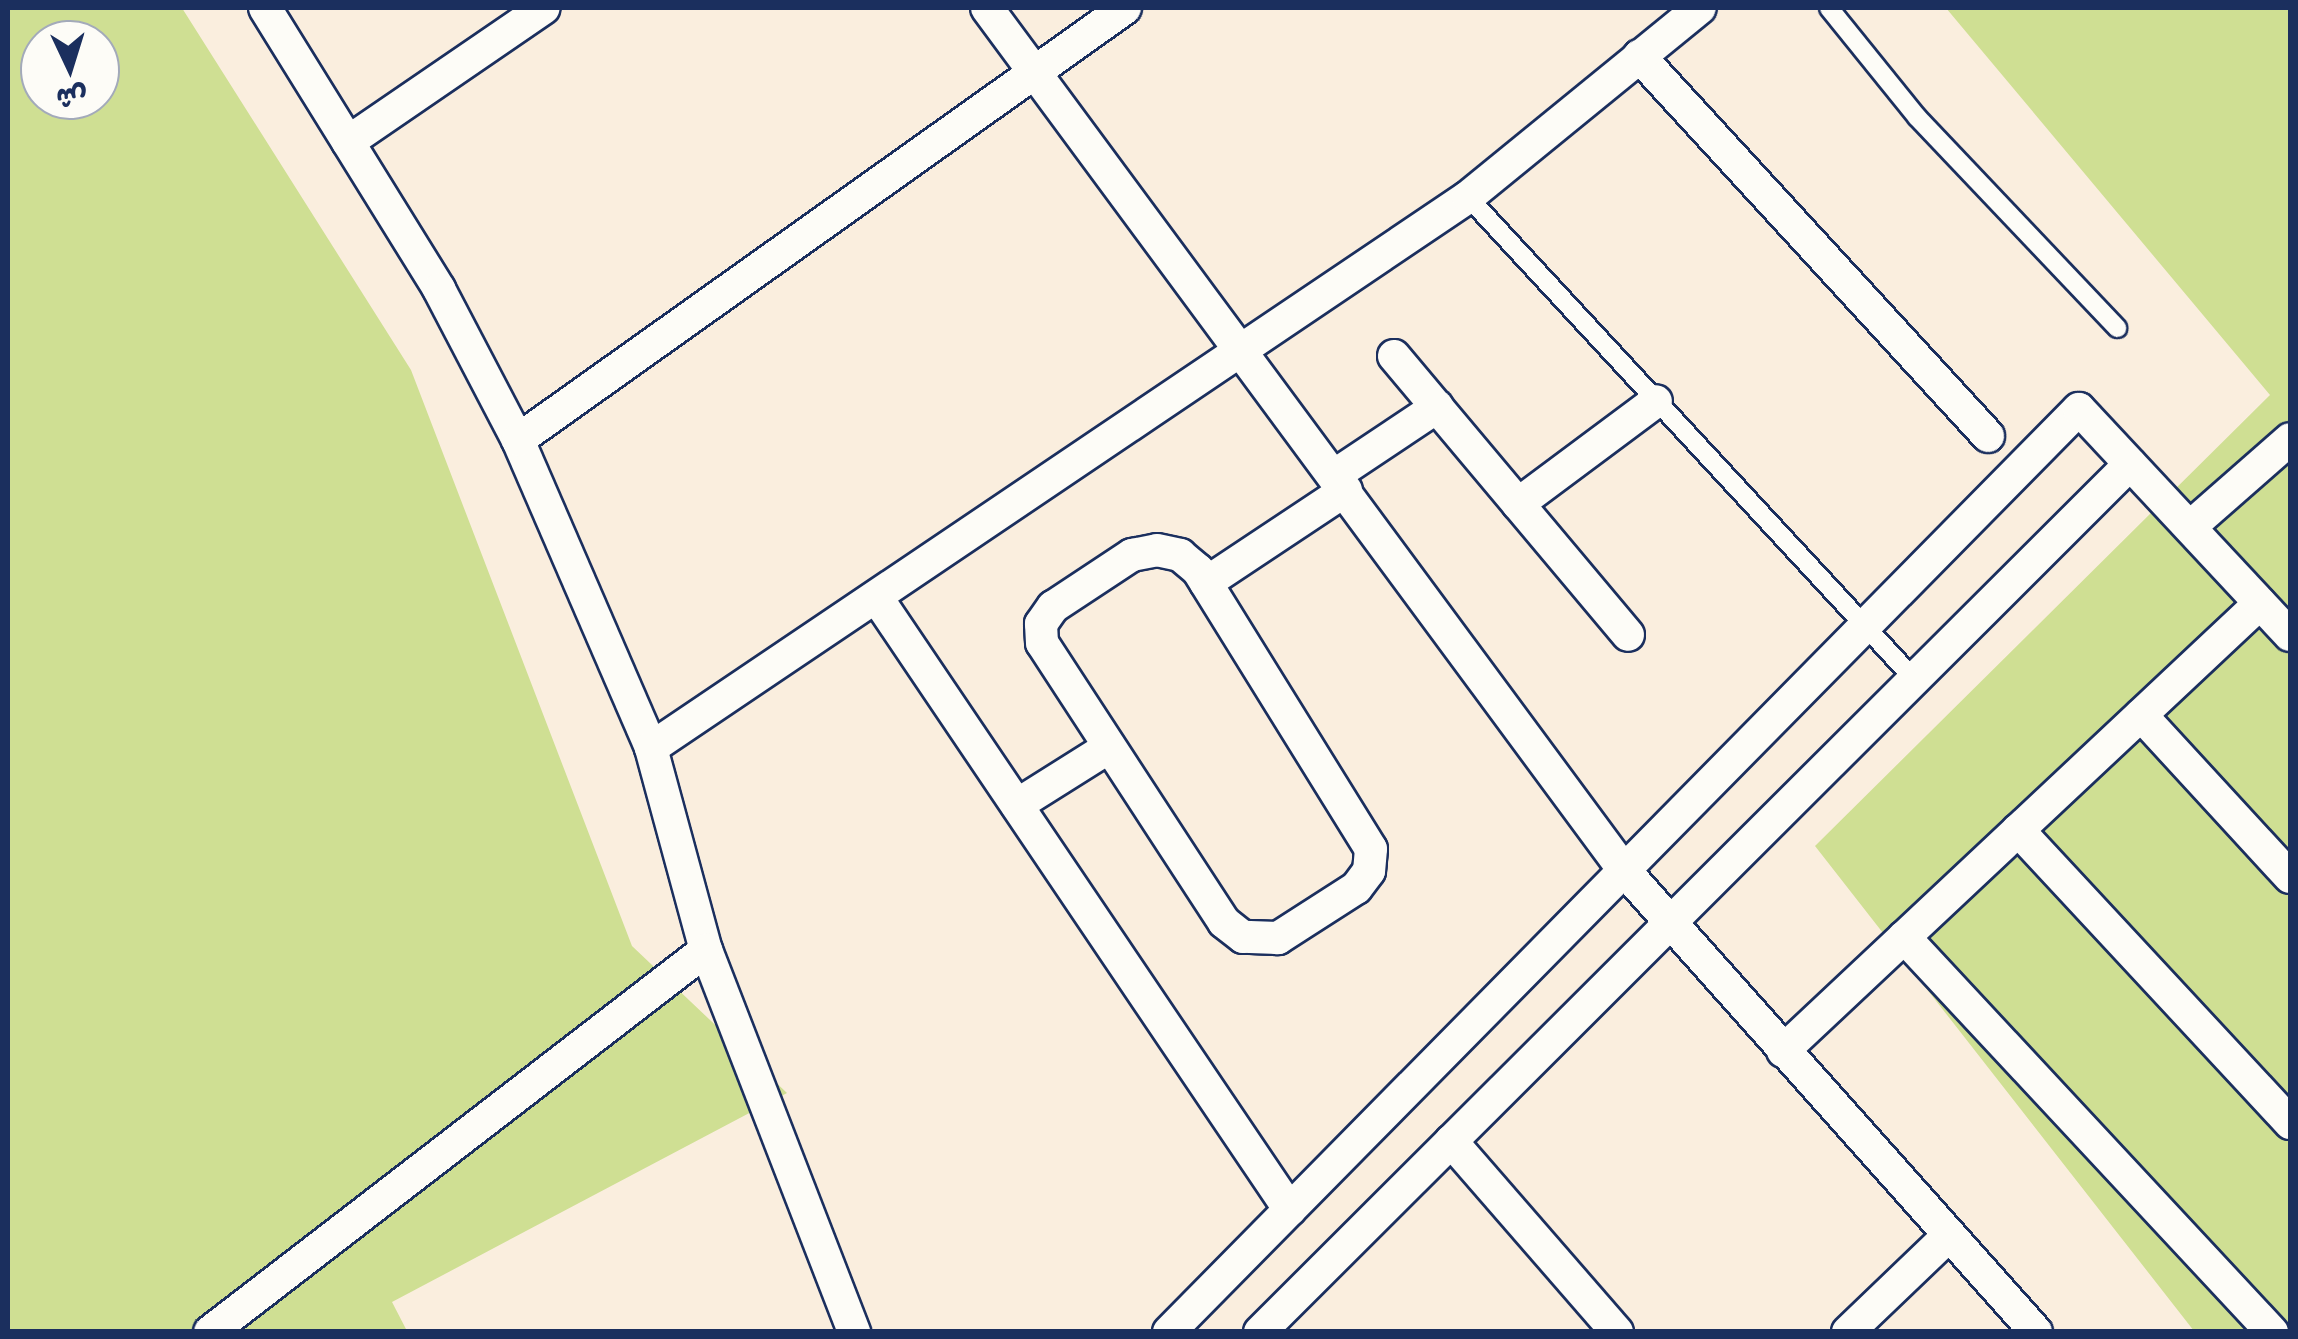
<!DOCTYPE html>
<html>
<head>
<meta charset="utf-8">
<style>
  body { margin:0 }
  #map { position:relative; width:2298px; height:1339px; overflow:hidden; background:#faeede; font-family:Itim,"Playpen Sans Arabic",sans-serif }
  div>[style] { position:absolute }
  .green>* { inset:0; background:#cfdf93 }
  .roads { filter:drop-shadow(2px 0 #1b2f5e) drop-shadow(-2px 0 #1b2f5e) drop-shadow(0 2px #1b2f5e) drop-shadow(0 -2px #1b2f5e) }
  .lane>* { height:18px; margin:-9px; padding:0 9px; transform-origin:9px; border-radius:9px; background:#fdfcf7 }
  .street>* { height:32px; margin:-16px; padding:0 16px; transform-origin:16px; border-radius:16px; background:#fdfcf7 }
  span { translate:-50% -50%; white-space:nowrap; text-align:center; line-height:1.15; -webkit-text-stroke:9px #fdfcf7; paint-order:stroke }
  .frame { position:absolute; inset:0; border:10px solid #1b2f5e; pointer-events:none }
  .north { position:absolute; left:20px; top:20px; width:100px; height:100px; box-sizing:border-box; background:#fdfcf7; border:2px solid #a3aaba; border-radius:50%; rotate:176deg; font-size:28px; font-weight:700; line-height:40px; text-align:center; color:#1b2f5e }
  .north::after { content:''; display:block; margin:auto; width:35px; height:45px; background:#1b2f5e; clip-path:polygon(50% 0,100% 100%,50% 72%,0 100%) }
</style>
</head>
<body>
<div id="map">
  <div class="green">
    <div style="clip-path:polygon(evenodd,8px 8px,182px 8px,411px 370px,632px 946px,787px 1093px,392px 1302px,407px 1331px,8px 1332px,8px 8px,40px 40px,100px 40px,100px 100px,40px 100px,40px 40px)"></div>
    <div style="clip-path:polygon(1946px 8px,2290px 8px,2290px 1331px,2194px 1331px,1815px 846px,2270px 395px)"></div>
  </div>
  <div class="roads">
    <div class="lane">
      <div style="left:1829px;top:8px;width:140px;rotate:51.1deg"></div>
      <div style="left:1917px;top:117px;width:291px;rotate:46.5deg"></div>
      <div style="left:1468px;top:197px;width:657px;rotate:47.22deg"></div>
    </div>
    <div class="street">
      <div style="left:265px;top:8px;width:331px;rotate:58.2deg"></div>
      <div style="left:439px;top:289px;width:170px;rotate:62.4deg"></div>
      <div style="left:518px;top:440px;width:335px;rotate:66.6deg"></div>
      <div style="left:651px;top:748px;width:209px;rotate:74.8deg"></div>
      <div style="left:706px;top:950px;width:410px;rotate:68.8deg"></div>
      <div style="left:987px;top:8px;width:1072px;rotate:53.54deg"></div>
      <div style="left:1624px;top:870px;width:619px;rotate:48.27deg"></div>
      <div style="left:1639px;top:56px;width:516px;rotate:47.43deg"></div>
      <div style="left:348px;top:142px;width:237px;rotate:-34.4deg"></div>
      <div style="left:1394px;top:356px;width:364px;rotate:50deg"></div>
      <div style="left:518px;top:440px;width:745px;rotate:-35.44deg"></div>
      <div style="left:1335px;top:475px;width:123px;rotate:-33.7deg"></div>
      <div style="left:1518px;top:504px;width:172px;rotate:-36.7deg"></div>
      <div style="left:2190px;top:527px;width:133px;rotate:-41.3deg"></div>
      <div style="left:1157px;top:550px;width:24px;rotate:12deg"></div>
      <div style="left:1180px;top:555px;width:23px;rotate:40deg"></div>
      <div style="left:1198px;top:570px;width:328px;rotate:58.2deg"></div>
      <div style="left:1371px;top:849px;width:22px;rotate:95deg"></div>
      <div style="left:1369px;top:871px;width:21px;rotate:127deg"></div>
      <div style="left:1356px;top:888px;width:93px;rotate:147.3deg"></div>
      <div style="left:1278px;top:938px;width:35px;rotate:-178deg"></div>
      <div style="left:1243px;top:937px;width:24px;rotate:-142deg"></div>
      <div style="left:1224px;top:922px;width:333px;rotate:-123.1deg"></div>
      <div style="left:1042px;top:643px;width:19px;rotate:-93deg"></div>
      <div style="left:1041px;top:624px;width:21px;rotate:-55deg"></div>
      <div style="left:1053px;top:607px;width:95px;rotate:-33.4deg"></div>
      <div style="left:1132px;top:555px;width:25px;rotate:-11deg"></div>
      <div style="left:1206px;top:583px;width:168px;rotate:-33.6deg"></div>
      <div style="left:877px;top:598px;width:738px;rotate:55.99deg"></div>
      <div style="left:2141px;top:715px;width:220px;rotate:47.4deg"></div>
      <div style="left:651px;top:748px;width:985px;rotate:-34deg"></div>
      <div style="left:1468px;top:197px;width:299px;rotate:-39.2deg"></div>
      <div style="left:1017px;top:805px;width:109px;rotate:-32.2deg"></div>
      <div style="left:2018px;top:830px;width:400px;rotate:47.1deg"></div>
      <div style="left:1904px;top:937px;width:540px;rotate:47.03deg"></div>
      <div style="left:1783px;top:1051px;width:654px;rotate:-43.2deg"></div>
      <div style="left:1451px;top:1141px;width:253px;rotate:49deg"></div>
      <div style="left:210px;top:1332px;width:626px;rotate:-37.6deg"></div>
      <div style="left:1169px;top:1332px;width:1296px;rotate:-45.41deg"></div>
      <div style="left:2079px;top:409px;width:309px;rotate:47deg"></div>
      <div style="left:1260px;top:1332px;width:1229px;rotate:-44.93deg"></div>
      <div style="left:1848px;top:1332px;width:140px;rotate:-43.8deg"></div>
    </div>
  </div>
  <div class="frame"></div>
  <div class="north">ش</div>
</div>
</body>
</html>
